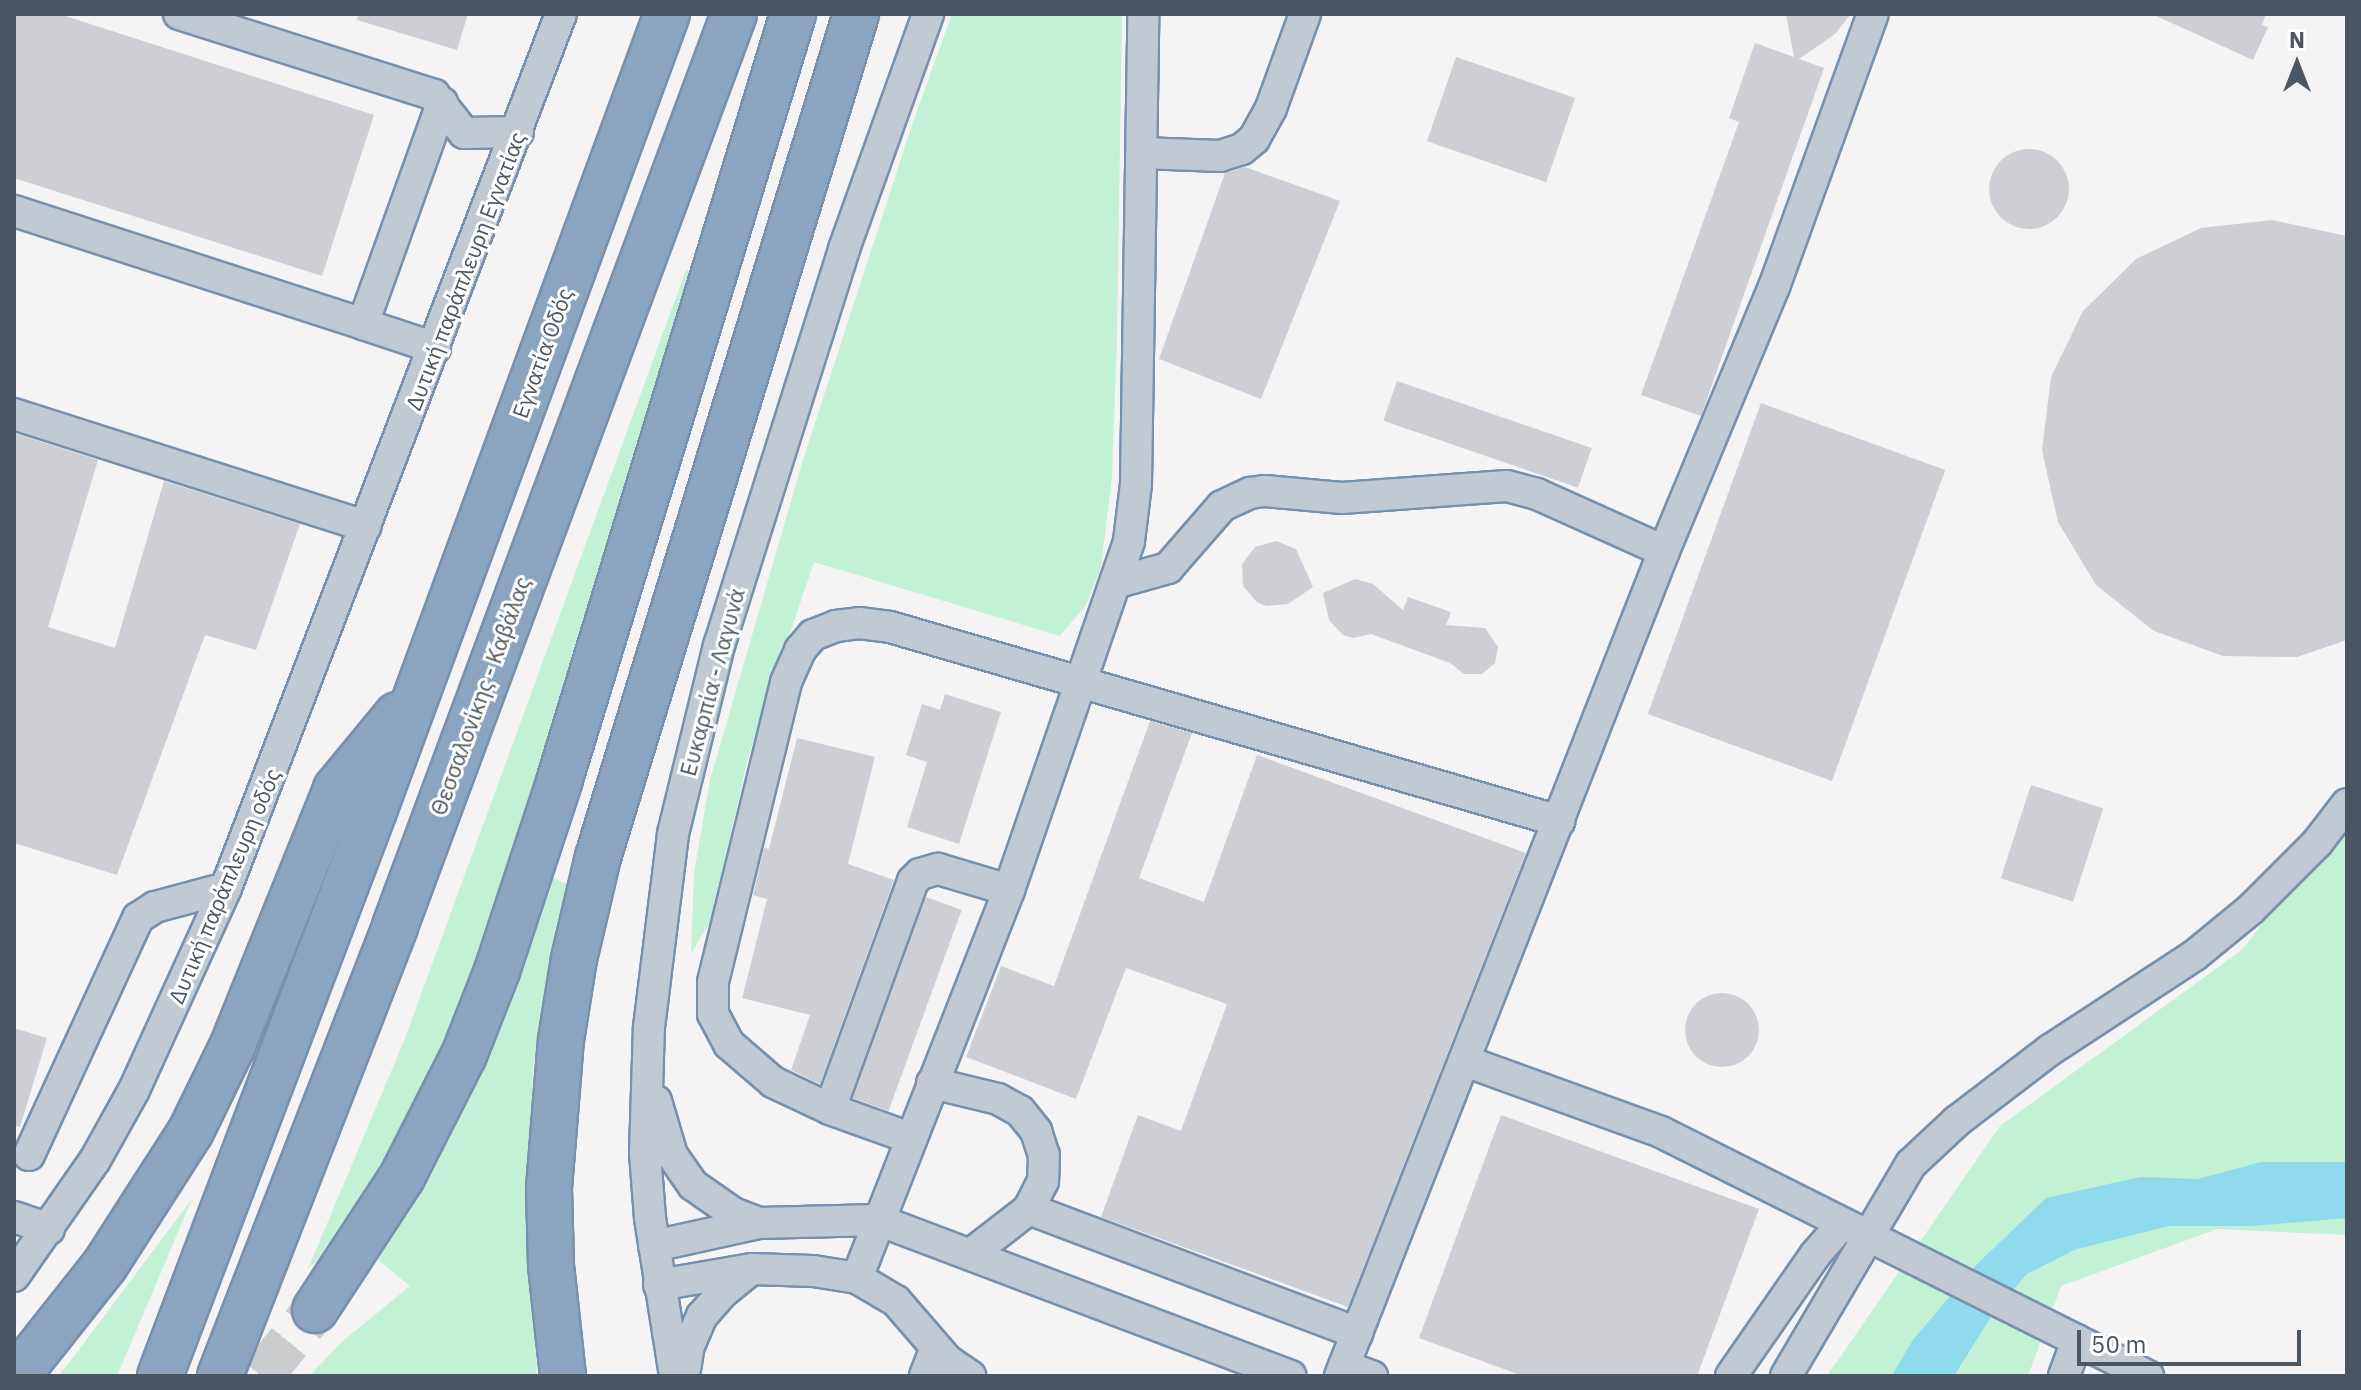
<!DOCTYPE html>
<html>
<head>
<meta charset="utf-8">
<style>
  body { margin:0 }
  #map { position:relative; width:2361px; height:1390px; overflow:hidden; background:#f5f3f3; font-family:"IBM Plex Sans",sans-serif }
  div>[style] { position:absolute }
  .green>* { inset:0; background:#c3f1d5 }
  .water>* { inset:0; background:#90daee }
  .building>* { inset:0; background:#cdcfd5; transform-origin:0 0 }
  .round { border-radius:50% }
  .highway-tunnel>* { height:44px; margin-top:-22px; transform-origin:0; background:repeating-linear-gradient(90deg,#caccce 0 44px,transparent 0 66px) }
  .roads { filter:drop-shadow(2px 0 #7690ad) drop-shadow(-2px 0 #7690ad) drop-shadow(0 2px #7690ad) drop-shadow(0 -2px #7690ad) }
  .minor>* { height:30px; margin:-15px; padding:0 15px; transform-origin:15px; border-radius:15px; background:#c1cad2 }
  .highway>* { height:44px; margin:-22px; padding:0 22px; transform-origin:22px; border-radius:22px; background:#8ba5c1 }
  span { translate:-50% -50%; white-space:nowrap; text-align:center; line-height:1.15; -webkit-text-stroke:6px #fff; paint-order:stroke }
  .street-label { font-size:22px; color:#4a5661 }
  .frame { position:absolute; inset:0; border:16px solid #4a5661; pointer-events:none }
  .north { position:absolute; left:2257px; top:24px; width:80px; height:80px; -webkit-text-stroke:6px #fff; paint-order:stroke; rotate:0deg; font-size:22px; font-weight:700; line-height:32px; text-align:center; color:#4a5661 }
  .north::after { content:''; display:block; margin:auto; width:28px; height:36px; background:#4a5661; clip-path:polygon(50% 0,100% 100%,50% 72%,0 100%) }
  .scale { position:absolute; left:2077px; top:1330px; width:224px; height:36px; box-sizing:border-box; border:4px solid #4a5661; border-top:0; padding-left:10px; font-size:24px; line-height:28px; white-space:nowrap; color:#4a5661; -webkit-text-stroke:6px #fff; paint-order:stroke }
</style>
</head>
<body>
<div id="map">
  <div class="green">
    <div style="clip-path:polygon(952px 14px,1122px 14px,1117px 338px,1112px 478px,1101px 567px,1086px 605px,1060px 636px,814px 562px,749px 754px,711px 920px,691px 954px,694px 873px,710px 780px,803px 460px,911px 128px)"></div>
    <div style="clip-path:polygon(686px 270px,693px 273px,653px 392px,631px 479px,571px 658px,544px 775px,452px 1041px,358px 1225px,308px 1269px,404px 1041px)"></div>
    <div style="clip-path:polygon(2347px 811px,2347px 1235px,2217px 1229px,2061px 1286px,2028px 1376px,1827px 1376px,2000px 1126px,2243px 949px)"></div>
    <div style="clip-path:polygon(553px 878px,569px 885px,533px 1066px,528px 1206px,537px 1376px,309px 1376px,344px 1340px,410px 1286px,378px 1260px,453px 1132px)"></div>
    <div style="clip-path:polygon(192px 1199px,117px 1376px,58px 1376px,69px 1363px)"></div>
  </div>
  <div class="water">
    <div style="clip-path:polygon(2261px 1162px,2347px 1162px,2347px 1218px,2253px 1226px,2169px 1226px,2074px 1250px,2027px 1274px,1994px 1312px,1954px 1376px,1892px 1376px,1912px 1341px,1977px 1264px,2046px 1198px,2140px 1177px,2198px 1179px)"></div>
  </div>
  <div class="building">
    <div style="clip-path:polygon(14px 14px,59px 14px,374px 115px,322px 276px,14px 178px)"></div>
    <div style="clip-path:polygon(358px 14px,468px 14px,457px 50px,357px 20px)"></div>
    <div style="clip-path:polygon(1786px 14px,1851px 14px,1835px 34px,1799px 59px,1824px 68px,1701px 416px,1641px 395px,1739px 122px,1729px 118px,1755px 43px,1794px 57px)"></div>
    <div style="clip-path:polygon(2152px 14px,2266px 14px,2262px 25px,2268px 27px,2253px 60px)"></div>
    <div style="left:1456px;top:57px;width:126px;height:89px;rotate:19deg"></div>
    <div class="round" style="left:1989px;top:149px;width:80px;height:80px"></div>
    <div style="clip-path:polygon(1245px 167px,1340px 201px,1261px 399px,1159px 359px,1225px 173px)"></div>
    <div style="clip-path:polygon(2272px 220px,2347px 236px,2347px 640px,2297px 657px,2223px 656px,2154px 631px,2096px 585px,2058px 522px,2042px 450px,2051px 377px,2083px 311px,2136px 259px,2201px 228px)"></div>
    <div style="left:1397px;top:381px;width:206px;height:42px;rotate:19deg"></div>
    <div style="left:1761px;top:403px;width:196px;height:331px;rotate:20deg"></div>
    <div style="clip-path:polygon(14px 433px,98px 460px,48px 627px,115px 648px,164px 481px,300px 524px,256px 650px,205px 635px,117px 875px,14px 843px)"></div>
    <div style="clip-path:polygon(1276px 541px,1296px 549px,1313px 587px,1288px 604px,1266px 606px,1257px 602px,1243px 586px,1242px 564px,1255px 547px)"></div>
    <div style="clip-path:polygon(1355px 579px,1373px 584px,1403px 610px,1408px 597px,1451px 612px,1446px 625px,1485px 628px,1498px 647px,1495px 663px,1482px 674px,1464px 674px,1450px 663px,1371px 634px,1353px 638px,1343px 635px,1329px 620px,1323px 593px)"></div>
    <div style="clip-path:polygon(945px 694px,1001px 712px,959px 844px,907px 827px,927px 762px,906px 755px,922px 704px,940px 710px)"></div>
    <div style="clip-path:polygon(1150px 721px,1192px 733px,1139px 878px,1204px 902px,1257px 755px,1526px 853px,1348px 1307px,1101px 1217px,1138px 1115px,1181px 1131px,1227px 1004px,1126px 968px,1076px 1099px,966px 1057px,1001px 966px,1054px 986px)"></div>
    <div style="clip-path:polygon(797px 738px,875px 757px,848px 864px,894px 880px,820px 1084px,791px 1070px,810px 1015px,742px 998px,767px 899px,753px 895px,764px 848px,769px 849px)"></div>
    <div style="left:2031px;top:785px;width:76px;height:98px;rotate:18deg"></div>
    <div style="left:926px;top:897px;width:38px;height:214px;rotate:20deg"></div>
    <div class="round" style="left:1685px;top:993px;width:74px;height:74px"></div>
    <div style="clip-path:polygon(14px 1028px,47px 1038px,20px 1127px,14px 1126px)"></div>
    <div style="clip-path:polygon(1501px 1115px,1759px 1209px,1697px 1376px,1523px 1376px,1419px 1338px)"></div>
  </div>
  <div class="highway-tunnel">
    <div style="left:261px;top:1376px;width:85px;rotate:-50.7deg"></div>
  </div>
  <div class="roads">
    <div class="minor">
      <div style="left:179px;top:14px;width:268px;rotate:17.6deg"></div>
      <div style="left:434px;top:95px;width:48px;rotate:51.7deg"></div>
      <div style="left:464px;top:133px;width:54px;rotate:-1.1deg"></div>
      <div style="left:1142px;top:153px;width:78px;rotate:2.2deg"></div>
      <div style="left:1220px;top:156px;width:23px;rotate:-18deg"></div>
      <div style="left:1242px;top:149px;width:16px;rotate:-40deg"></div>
      <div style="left:1254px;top:139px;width:35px;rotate:-61deg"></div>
      <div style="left:1271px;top:108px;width:100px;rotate:-70.1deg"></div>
      <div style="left:14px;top:211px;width:367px;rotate:17.9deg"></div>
      <div style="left:363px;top:324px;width:235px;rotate:-70.3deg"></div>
      <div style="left:363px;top:324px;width:76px;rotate:18.4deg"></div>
      <div style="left:14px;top:414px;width:369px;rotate:17.7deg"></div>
      <div style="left:1118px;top:582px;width:52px;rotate:-15.6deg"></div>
      <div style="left:1168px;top:568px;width:82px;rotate:-48.9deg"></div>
      <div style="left:1222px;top:506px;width:31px;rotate:-25deg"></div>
      <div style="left:1250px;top:493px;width:15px;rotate:-8deg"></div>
      <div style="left:1265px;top:491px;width:77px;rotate:5.2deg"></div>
      <div style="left:1342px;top:498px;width:165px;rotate:-4.2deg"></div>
      <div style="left:1507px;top:486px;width:31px;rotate:15deg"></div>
      <div style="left:1537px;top:494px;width:139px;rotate:24.2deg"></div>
      <div style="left:1465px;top:1061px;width:208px;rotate:19.9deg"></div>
      <div style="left:1661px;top:1132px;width:545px;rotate:26.61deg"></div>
      <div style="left:932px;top:1083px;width:68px;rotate:13.6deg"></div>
      <div style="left:998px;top:1099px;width:25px;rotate:29deg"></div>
      <div style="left:1020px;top:1111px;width:26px;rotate:51deg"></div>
      <div style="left:1036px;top:1131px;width:25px;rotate:72deg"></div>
      <div style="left:1044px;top:1155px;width:26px;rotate:92deg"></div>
      <div style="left:1043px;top:1181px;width:31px;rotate:117deg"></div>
      <div style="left:1029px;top:1209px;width:72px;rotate:142.3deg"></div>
      <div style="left:656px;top:1101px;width:56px;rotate:73.5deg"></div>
      <div style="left:672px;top:1155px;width:37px;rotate:55deg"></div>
      <div style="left:693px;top:1185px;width:49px;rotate:35deg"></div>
      <div style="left:733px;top:1213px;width:28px;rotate:21deg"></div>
      <div style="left:830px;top:1109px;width:243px;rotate:-70deg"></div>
      <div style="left:913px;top:881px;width:10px;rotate:-45deg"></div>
      <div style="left:920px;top:874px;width:19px;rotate:-16deg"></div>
      <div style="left:938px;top:869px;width:74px;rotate:16.5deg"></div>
      <div style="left:910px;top:1138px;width:85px;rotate:-160.1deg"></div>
      <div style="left:830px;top:1109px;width:63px;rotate:-154.7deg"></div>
      <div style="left:773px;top:1082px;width:58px;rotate:-139.2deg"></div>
      <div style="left:729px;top:1044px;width:34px;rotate:-118deg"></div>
      <div style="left:713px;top:1014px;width:32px;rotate:-90deg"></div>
      <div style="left:713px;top:982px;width:309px;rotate:-76.3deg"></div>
      <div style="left:786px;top:682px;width:35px;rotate:-66deg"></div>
      <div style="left:800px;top:650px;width:20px;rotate:-49deg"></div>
      <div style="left:813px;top:635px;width:25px;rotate:-21deg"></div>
      <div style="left:836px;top:626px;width:23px;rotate:-7deg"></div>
      <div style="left:859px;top:623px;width:31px;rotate:7deg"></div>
      <div style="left:890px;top:627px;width:697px;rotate:16.17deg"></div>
      <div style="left:29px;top:1155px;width:261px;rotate:-65.3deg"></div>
      <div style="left:138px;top:918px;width:20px;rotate:-33deg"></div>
      <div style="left:155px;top:907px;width:73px;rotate:-15deg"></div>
      <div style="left:1029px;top:1209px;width:351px;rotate:20.7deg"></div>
      <div style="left:14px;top:1217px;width:37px;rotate:19deg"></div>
      <div style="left:654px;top:1246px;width:107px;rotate:-12.4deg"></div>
      <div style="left:759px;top:1223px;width:119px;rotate:-1.4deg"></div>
      <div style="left:878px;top:1220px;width:441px;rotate:20.7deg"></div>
      <div style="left:14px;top:1276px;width:141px;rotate:-55.1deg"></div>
      <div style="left:95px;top:1160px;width:80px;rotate:-60.9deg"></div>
      <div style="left:134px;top:1090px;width:222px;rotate:-65.5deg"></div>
      <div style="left:226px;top:888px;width:936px;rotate:-69.03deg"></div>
      <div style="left:857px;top:1278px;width:417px;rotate:-68.6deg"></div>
      <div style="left:1009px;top:890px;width:369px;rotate:-71deg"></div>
      <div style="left:1129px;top:541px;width:57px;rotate:-83deg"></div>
      <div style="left:1136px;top:484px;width:470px;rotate:-89.1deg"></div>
      <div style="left:659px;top:1285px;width:94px;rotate:-9.8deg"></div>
      <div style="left:752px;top:1269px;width:61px;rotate:1.9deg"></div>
      <div style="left:813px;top:1271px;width:45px;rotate:9deg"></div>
      <div style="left:857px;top:1278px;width:45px;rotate:30.5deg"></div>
      <div style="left:896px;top:1301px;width:79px;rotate:49.1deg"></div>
      <div style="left:948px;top:1361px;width:27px;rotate:34deg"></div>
      <div style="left:1344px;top:1366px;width:30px;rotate:20deg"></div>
      <div style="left:675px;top:1376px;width:160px;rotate:-99deg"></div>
      <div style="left:650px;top:1218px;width:65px;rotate:-94.4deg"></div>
      <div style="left:645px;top:1153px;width:126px;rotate:-88.2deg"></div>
      <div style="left:649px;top:1027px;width:194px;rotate:-82.9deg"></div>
      <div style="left:673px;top:834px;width:194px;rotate:-76.3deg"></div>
      <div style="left:719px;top:646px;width:416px;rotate:-72.5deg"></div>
      <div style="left:844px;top:249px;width:250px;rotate:-70.3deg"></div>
      <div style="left:684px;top:1376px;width:30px;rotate:-81deg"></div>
      <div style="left:689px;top:1346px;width:33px;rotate:-67deg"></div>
      <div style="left:702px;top:1316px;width:32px;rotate:-49deg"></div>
      <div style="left:723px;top:1292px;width:35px;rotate:-39deg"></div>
      <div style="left:925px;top:1376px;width:30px;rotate:-69deg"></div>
      <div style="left:1340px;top:1376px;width:886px;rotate:-68.56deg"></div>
      <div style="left:1664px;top:551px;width:286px;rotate:-67.4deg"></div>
      <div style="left:1774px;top:287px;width:290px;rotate:-70.1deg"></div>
      <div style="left:1731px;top:1376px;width:147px;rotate:-55.2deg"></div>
      <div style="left:1815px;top:1255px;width:41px;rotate:-48.9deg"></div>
      <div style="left:1786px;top:1376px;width:246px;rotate:-59.5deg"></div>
      <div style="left:1911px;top:1164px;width:63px;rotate:-43.1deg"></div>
      <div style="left:1957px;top:1121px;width:117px;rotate:-37.4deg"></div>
      <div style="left:2050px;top:1050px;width:173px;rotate:-33.2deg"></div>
      <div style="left:2195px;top:955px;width:72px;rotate:-39.4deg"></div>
      <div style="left:2251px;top:909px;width:93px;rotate:-45deg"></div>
      <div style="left:2317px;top:843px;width:49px;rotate:-52.4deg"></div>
      <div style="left:2064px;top:1376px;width:38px;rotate:-70deg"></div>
    </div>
    <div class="highway">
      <div style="left:315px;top:1310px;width:159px;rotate:-56.8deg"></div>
      <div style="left:402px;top:1177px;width:137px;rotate:-63.1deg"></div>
      <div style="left:464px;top:1055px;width:90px;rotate:-68.6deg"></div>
      <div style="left:497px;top:971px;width:199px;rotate:-71.8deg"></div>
      <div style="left:559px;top:782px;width:803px;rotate:-73.05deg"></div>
      <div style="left:17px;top:1376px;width:142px;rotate:-51.6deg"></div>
      <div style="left:105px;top:1265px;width:159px;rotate:-57.3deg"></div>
      <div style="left:191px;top:1131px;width:93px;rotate:-64deg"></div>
      <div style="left:232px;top:1047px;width:278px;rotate:-68deg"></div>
      <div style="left:336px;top:789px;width:96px;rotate:-50.5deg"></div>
      <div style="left:160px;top:1376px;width:604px;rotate:-69.26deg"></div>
      <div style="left:374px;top:811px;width:849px;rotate:-69.82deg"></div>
      <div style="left:220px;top:1376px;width:483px;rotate:-68.7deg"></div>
      <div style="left:395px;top:926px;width:973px;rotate:-69.61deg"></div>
      <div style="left:563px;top:1376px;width:112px;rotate:-96.2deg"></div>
      <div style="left:551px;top:1265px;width:77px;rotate:-91.5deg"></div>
      <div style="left:549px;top:1188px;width:148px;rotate:-85.4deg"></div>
      <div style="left:561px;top:1040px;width:82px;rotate:-80.9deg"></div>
      <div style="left:574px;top:959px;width:105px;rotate:-76.8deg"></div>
      <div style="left:598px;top:857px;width:882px;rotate:-72.98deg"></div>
    </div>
  </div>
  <div class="street-label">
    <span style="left:465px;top:271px;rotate:-69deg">Δυτική παράπλευρη Εγνατίας</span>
    <span style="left:542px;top:353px;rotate:-70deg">Εγνατία Οδός</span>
    <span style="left:712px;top:682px;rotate:-75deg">Ευκαρπία - Λαγυνά</span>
    <span style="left:480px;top:696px;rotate:-70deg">Θεσσαλονίκης - Καβάλας</span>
    <span style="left:224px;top:886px;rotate:-67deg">Δυτική παράπλευρη οδός</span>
  </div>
  <div class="frame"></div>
  <div class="north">N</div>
  <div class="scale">50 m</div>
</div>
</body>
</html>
